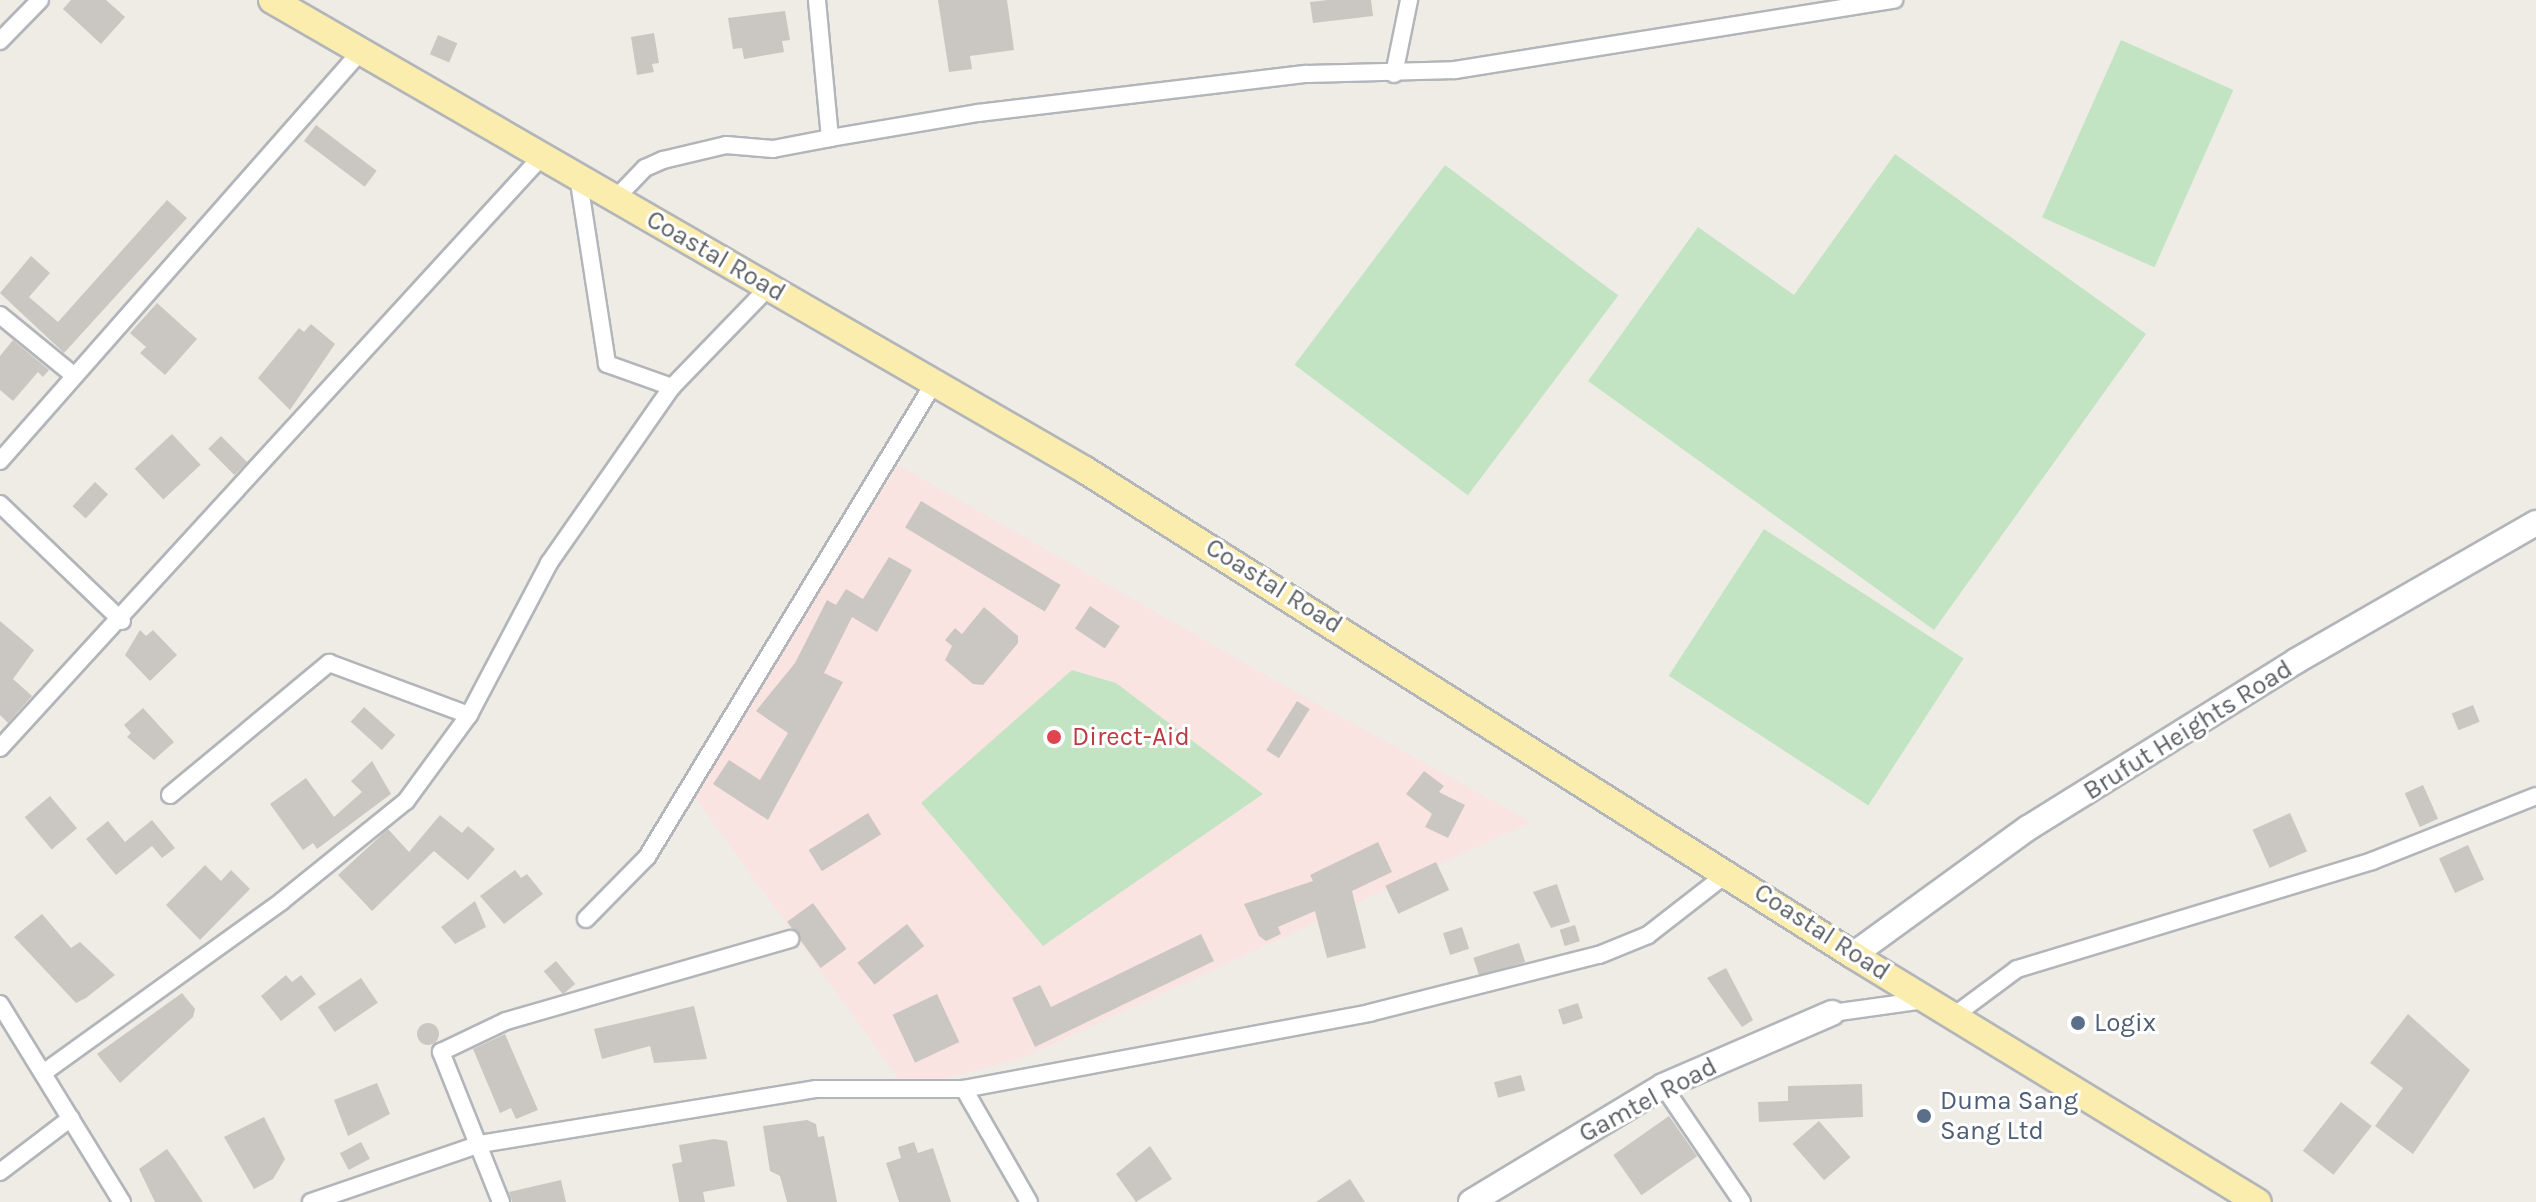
<!DOCTYPE html>
<html>
<head>
<meta charset="utf-8">
<style>
  body { margin:0 }
  #map { position:relative; width:2536px; height:1202px; overflow:hidden; background:#eeece5; font-family:Karla,sans-serif }
  div>[style] { position:absolute }
  .medical>* { inset:0; background:#fae4e2 }
  .green>* { inset:0; background:#c3e4c3; transform-origin:0 0 }
  .building>* { inset:0; background:#cac7c2; transform-origin:0 0 }
  .round { border-radius:50% }
  .roads { filter:drop-shadow(2px 0 #b2b5b9) drop-shadow(-2px 0 #b2b5b9) drop-shadow(0 2px #b2b5b9) drop-shadow(0 -2px #b2b5b9) }
  .street>* { height:16px; margin:-8px; padding:0 8px; transform-origin:8px; border-radius:8px; background:#fff }
  .secondary>* { height:24px; margin:-12px; padding:0 12px; transform-origin:12px; border-radius:12px; background:#fff }
  .primary>* { height:26px; margin:-13px; padding:0 13px; transform-origin:13px; border-radius:13px; background:#faedae }
  .dots>* { width:22px; height:22px; translate:-50% -50%; box-sizing:border-box; border:4px solid #fff; border-radius:50% }
  span { translate:-50% -50%; white-space:nowrap; text-align:center; line-height:1.15; -webkit-text-stroke:6px #fff; paint-order:stroke }
  .street-label { font-size:26px; color:#5c6064 }
  .health-label { font-size:26px; color:#be3a42 }
  .left { translate:0 -50%; text-align:left }
  .service-label { font-size:26px; color:#4e5e75 }
</style>
</head>
<body>
<div id="map">
  <div class="medical">
    <div style="clip-path:polygon(898px 465px,1269px 677px,1531px 822px,1025px 1057px,906px 1089px,694px 796px)"></div>
  </div>
  <div class="green">
    <div style="left:2121px;top:40px;width:123px;height:194px;rotate:24deg"></div>
    <div style="clip-path:polygon(1895px 154px,2146px 334px,1934px 630px,1588px 381px,1698px 227px,1794px 295px)"></div>
    <div style="left:1445px;top:165px;width:217px;height:250px;rotate:37deg"></div>
    <div style="left:1764px;top:529px;width:238px;height:175px;rotate:33deg"></div>
    <div style="clip-path:polygon(1072px 670px,1116px 683px,1263px 794px,1043px 946px,921px 803px)"></div>
  </div>
  <div class="building">
    <div style="clip-path:polygon(71px 0,106px 0,125px 17px,101px 44px,63px 9px)"></div>
    <div style="clip-path:polygon(938px 0,1007px 0,1014px 50px,970px 56px,972px 69px,949px 72px)"></div>
    <div style="clip-path:polygon(1328px 0,1371px 0,1373px 16px,1313px 23px,1310px 2px)"></div>
    <div style="clip-path:polygon(785px 11px,790px 40px,782px 41px,784px 52px,744px 59px,742px 48px,733px 49px,728px 18px)"></div>
    <div style="clip-path:polygon(654px 33px,659px 63px,652px 64px,654px 72px,637px 75px,631px 37px)"></div>
    <div style="left:438px;top:35px;width:21px;height:21px;rotate:23deg"></div>
    <div style="left:316px;top:125px;width:76px;height:20px;rotate:37deg"></div>
    <div style="clip-path:polygon(167px 200px,187px 218px,64px 353px,0 293px,31px 256px,50px 273px,29px 297px,58px 322px)"></div>
    <div style="clip-path:polygon(157px 303px,197px 339px,165px 375px,140px 353px,146px 347px,130px 333px)"></div>
    <div style="clip-path:polygon(311px 324px,335px 344px,290px 410px,258px 378px,299px 328px,304px 332px)"></div>
    <div style="clip-path:polygon(13px 340px,49px 370px,43px 377px,38px 372px,13px 401px,0 390px,0 356px)"></div>
    <div style="left:172px;top:434px;width:42px;height:51px;rotate:47deg"></div>
    <div style="left:221px;top:436px;width:37px;height:18px;rotate:45deg"></div>
    <div style="left:95px;top:482px;width:18px;height:33px;rotate:43deg"></div>
    <div style="left:921px;top:501px;width:163px;height:31px;rotate:31deg"></div>
    <div style="clip-path:polygon(889px 557px,912px 570px,877px 632px,852px 617px,824px 673px,843px 682px,768px 820px,713px 784px,729px 760px,760px 780px,788px 733px,756px 711px,795px 663px,827px 600px,836px 605px,846px 589px,863px 599px)"></div>
    <div style="left:1090px;top:606px;width:36px;height:27px;rotate:34deg"></div>
    <div style="clip-path:polygon(984px 607px,1018px 636px,1018px 643px,983px 685px,973px 684px,945px 660px,952px 646px,945px 640px,955px 628px,962px 634px)"></div>
    <div style="clip-path:polygon(0 621px,34px 650px,13px 679px,32px 696px,8px 723px,0 715px)"></div>
    <div style="clip-path:polygon(140px 630px,146px 636px,153px 630px,177px 655px,150px 681px,125px 655px)"></div>
    <div style="left:1297px;top:701px;width:15px;height:58px;rotate:32deg"></div>
    <div style="left:2473px;top:705px;width:18px;height:23px;rotate:68deg"></div>
    <div style="left:364px;top:707px;width:42px;height:20px;rotate:42deg"></div>
    <div style="clip-path:polygon(143px 708px,174px 742px,154px 760px,127px 737px,131px 733px,124px 725px)"></div>
    <div style="clip-path:polygon(372px 761px,391px 794px,317px 849px,313px 843px,303px 850px,270px 804px,306px 778px,334px 817px,362px 792px,351px 781px)"></div>
    <div style="clip-path:polygon(1424px 771px,1444px 786px,1439px 792px,1465px 805px,1448px 838px,1425px 827px,1432px 814px,1406px 794px)"></div>
    <div style="left:2423px;top:785px;width:37px;height:20px;rotate:66deg"></div>
    <div style="left:50px;top:796px;width:42px;height:33px;rotate:50deg"></div>
    <div style="left:868px;top:813px;width:25px;height:70px;rotate:58deg"></div>
    <div style="left:2290px;top:813px;width:42px;height:41px;rotate:66deg"></div>
    <div style="clip-path:polygon(440px 815px,462px 833px,468px 826px,495px 849px,468px 880px,434px 851px,372px 911px,338px 875px,388px 829px,409px 852px)"></div>
    <div style="clip-path:polygon(152px 820px,175px 848px,162px 858px,152px 846px,116px 875px,86px 839px,108px 821px,125px 842px)"></div>
    <div style="clip-path:polygon(1378px 842px,1392px 872px,1352px 891px,1366px 948px,1327px 958px,1315px 911px,1278px 927px,1281px 934px,1266px 941px,1259px 936px,1244px 904px,1313px 881px,1310px 875px)"></div>
    <div style="left:2468px;top:845px;width:38px;height:32px;rotate:65deg"></div>
    <div style="left:1436px;top:862px;width:31px;height:56px;rotate:65deg"></div>
    <div style="clip-path:polygon(205px 865px,221px 881px,231px 870px,250px 889px,200px 940px,166px 905px)"></div>
    <div style="clip-path:polygon(515px 870px,521px 878px,527px 874px,543px 894px,504px 924px,480px 896px)"></div>
    <div style="clip-path:polygon(1557px 884px,1570px 922px,1551px 928px,1533px 892px)"></div>
    <div style="clip-path:polygon(475px 901px,486px 927px,455px 944px,441px 927px)"></div>
    <div style="left:813px;top:903px;width:57px;height:32px;rotate:54deg"></div>
    <div style="clip-path:polygon(42px 914px,71px 948px,80px 942px,115px 975px,86px 998px,76px 1003px,14px 937px)"></div>
    <div style="left:907px;top:924px;width:28px;height:63px;rotate:52deg"></div>
    <div style="left:1575px;top:925px;width:17px;height:16px;rotate:73deg"></div>
    <div style="left:1462px;top:927px;width:23px;height:20px;rotate:72deg"></div>
    <div style="clip-path:polygon(1201px 934px,1214px 961px,1035px 1047px,1012px 998px,1040px 985px,1051px 1007px)"></div>
    <div style="left:1519px;top:943px;width:20px;height:48px;rotate:72deg"></div>
    <div style="left:556px;top:961px;width:30px;height:16px;rotate:50deg"></div>
    <div style="clip-path:polygon(1726px 968px,1753px 1020px,1742px 1027px,1707px 978px)"></div>
    <div style="clip-path:polygon(286px 975px,292px 982px,301px 975px,316px 994px,281px 1021px,261px 996px)"></div>
    <div style="left:361px;top:978px;width:30px;height:52px;rotate:56deg"></div>
    <div style="clip-path:polygon(182px 993px,195px 1009px,193px 1017px,120px 1083px,97px 1054px)"></div>
    <div style="left:937px;top:994px;width:53px;height:49px;rotate:65deg"></div>
    <div style="left:1578px;top:1003px;width:16px;height:21px;rotate:72deg"></div>
    <div style="clip-path:polygon(694px 1006px,707px 1059px,654px 1063px,650px 1046px,602px 1059px,594px 1029px)"></div>
    <div style="clip-path:polygon(2408px 1014px,2470px 1070px,2413px 1154px,2375px 1126px,2403px 1088px,2370px 1063px)"></div>
    <div class="round" style="left:417px;top:1023px;width:22px;height:22px"></div>
    <div style="clip-path:polygon(505px 1034px,538px 1110px,516px 1119px,511px 1108px,500px 1113px,473px 1049px)"></div>
    <div style="left:1521px;top:1075px;width:16px;height:28px;rotate:75deg"></div>
    <div style="clip-path:polygon(377px 1083px,390px 1114px,348px 1136px,334px 1100px)"></div>
    <div style="clip-path:polygon(1862px 1084px,1863px 1117px,1759px 1122px,1758px 1102px,1788px 1101px,1788px 1086px)"></div>
    <div style="left:2341px;top:1102px;width:39px;height:62px;rotate:38deg"></div>
    <div style="left:1669px;top:1116px;width:49px;height:68px;rotate:55deg"></div>
    <div style="clip-path:polygon(264px 1117px,285px 1159px,273px 1179px,254px 1189px,224px 1137px)"></div>
    <div style="clip-path:polygon(807px 1120px,816px 1124px,818px 1137px,824px 1136px,837px 1202px,787px 1202px,780px 1176px,770px 1171px,763px 1126px)"></div>
    <div style="left:1819px;top:1121px;width:48px;height:35px;rotate:49deg"></div>
    <div style="clip-path:polygon(714px 1139px,727px 1141px,735px 1186px,703px 1192px,705px 1202px,679px 1202px,672px 1164px,682px 1162px,679px 1145px)"></div>
    <div style="left:361px;top:1142px;width:19px;height:24px;rotate:62deg"></div>
    <div style="clip-path:polygon(914px 1142px,918px 1153px,933px 1148px,951px 1202px,899px 1202px,886px 1163px,901px 1158px,898px 1147px)"></div>
    <div style="clip-path:polygon(1150px 1146px,1172px 1179px,1136px 1202px,1116px 1174px)"></div>
    <div style="clip-path:polygon(167px 1149px,175px 1160px,203px 1202px,155px 1202px,139px 1169px)"></div>
    <div style="clip-path:polygon(1350px 1179px,1365px 1202px,1316px 1202px)"></div>
    <div style="clip-path:polygon(561px 1180px,566px 1202px,512px 1202px,509px 1192px)"></div>
  </div>
  <div class="roads">
    <div class="street">
      <div style="left:0;top:41px;width:57px;rotate:-45.7deg"></div>
      <div style="left:1394px;top:74px;width:76px;rotate:-78.5deg"></div>
      <div style="left:830px;top:138px;width:150px;rotate:-9.6deg"></div>
      <div style="left:978px;top:113px;width:331px;rotate:-6.8deg"></div>
      <div style="left:1307px;top:74px;width:148px;rotate:-1.5deg"></div>
      <div style="left:1455px;top:70px;width:445px;rotate:-9.1deg"></div>
      <div style="left:578px;top:176px;width:190px;rotate:81.2deg"></div>
      <div style="left:607px;top:364px;width:69px;rotate:19.5deg"></div>
      <div style="left:616px;top:198px;width:42px;rotate:-46deg"></div>
      <div style="left:645px;top:168px;width:20px;rotate:-24deg"></div>
      <div style="left:663px;top:160px;width:65px;rotate:-13.4deg"></div>
      <div style="left:726px;top:145px;width:47px;rotate:4.9deg"></div>
      <div style="left:773px;top:149px;width:58px;rotate:-10.9deg"></div>
      <div style="left:830px;top:138px;width:139px;rotate:-95.4deg"></div>
      <div style="left:0;top:315px;width:93px;rotate:39.3deg"></div>
      <div style="left:0;top:461px;width:546px;rotate:-48.64deg"></div>
      <div style="left:0;top:504px;width:169px;rotate:43.8deg"></div>
      <div style="left:0;top:748px;width:803px;rotate:-47.52deg"></div>
      <div style="left:170px;top:795px;width:207px;rotate:-39.7deg"></div>
      <div style="left:329px;top:663px;width:149px;rotate:20.4deg"></div>
      <div style="left:586px;top:919px;width:87px;rotate:-45.5deg"></div>
      <div style="left:647px;top:857px;width:554px;rotate:-58.81deg"></div>
      <div style="left:0;top:1004px;width:233px;rotate:58.4deg"></div>
      <div style="left:1832px;top:1013px;width:95px;rotate:-7.9deg"></div>
      <div style="left:1955px;top:1015px;width:77px;rotate:-36.6deg"></div>
      <div style="left:2017px;top:969px;width:371px;rotate:-16.9deg"></div>
      <div style="left:2372px;top:861px;width:176px;rotate:-21.6deg"></div>
      <div style="left:43px;top:1073px;width:294px;rotate:-35.7deg"></div>
      <div style="left:282px;top:901px;width:159px;rotate:-38.9deg"></div>
      <div style="left:406px;top:801px;width:107px;rotate:-53.8deg"></div>
      <div style="left:469px;top:715px;width:172px;rotate:-62.2deg"></div>
      <div style="left:549px;top:563px;width:215px;rotate:-55.1deg"></div>
      <div style="left:672px;top:387px;width:139px;rotate:-45.9deg"></div>
      <div style="left:1663px;top:1086px;width:140px;rotate:55.7deg"></div>
      <div style="left:964px;top:1089px;width:130px;rotate:60.1deg"></div>
      <div style="left:0;top:1172px;width:89px;rotate:-37.3deg"></div>
      <div style="left:311px;top:1202px;width:179px;rotate:-18.9deg"></div>
      <div style="left:480px;top:1144px;width:341px;rotate:-9.3deg"></div>
      <div style="left:817px;top:1089px;width:147px"></div>
      <div style="left:964px;top:1089px;width:412px;rotate:-10.6deg"></div>
      <div style="left:1369px;top:1013px;width:237px;rotate:-14.2deg"></div>
      <div style="left:1599px;top:955px;width:53px;rotate:-22.2deg"></div>
      <div style="left:1648px;top:935px;width:103px;rotate:-37.9deg"></div>
      <div style="left:501px;top:1202px;width:162px;rotate:-111.8deg"></div>
      <div style="left:441px;top:1052px;width:72px;rotate:-25.5deg"></div>
      <div style="left:506px;top:1021px;width:296px;rotate:-16.1deg"></div>
    </div>
    <div class="secondary">
      <div style="left:1853px;top:955px;width:216px;rotate:-36deg"></div>
      <div style="left:2028px;top:828px;width:316px;rotate:-31.9deg"></div>
      <div style="left:2296px;top:661px;width:277px;rotate:-29.9deg"></div>
      <div style="left:1471px;top:1202px;width:224px;rotate:-31.1deg"></div>
      <div style="left:1663px;top:1086px;width:184px;rotate:-23.4deg"></div>
    </div>
    <div class="primary">
      <div style="left:272px;top:0;width:939px;rotate:30.03deg"></div>
      <div style="left:1085px;top:470px;width:908px;rotate:32.27deg"></div>
      <div style="left:1853px;top:955px;width:474px;rotate:31.4deg"></div>
    </div>
  </div>
  <div class="dots">
    <div style="left:1054px;top:737px;background:#e0444e"></div>
    <div style="left:2078px;top:1023px;background:#5c6f8a"></div>
    <div style="left:1924px;top:1116px;background:#5c6f8a"></div>
  </div>
  <div class="street-label">
    <span style="left:716px;top:256px;rotate:30deg">Coastal Road</span>
    <span style="left:1274px;top:586px;rotate:32deg">Coastal Road</span>
    <span style="left:2188px;top:730px;rotate:-32deg">Brufut Heights Road</span>
    <span style="left:1822px;top:932px;rotate:33deg">Coastal Road</span>
    <span style="left:1648px;top:1100px;rotate:-28deg">Gamtel Road</span>
  </div>
  <div class="health-label">
    <span class="left" style="left:1072px;top:737px">Direct-Aid</span>
  </div>
  <div class="service-label">
    <span class="left" style="left:2094px;top:1023px">Logix</span>
    <span class="left" style="left:1940px;top:1116px">Duma Sang<br>Sang Ltd</span>
  </div>
</div>
</body>
</html>
